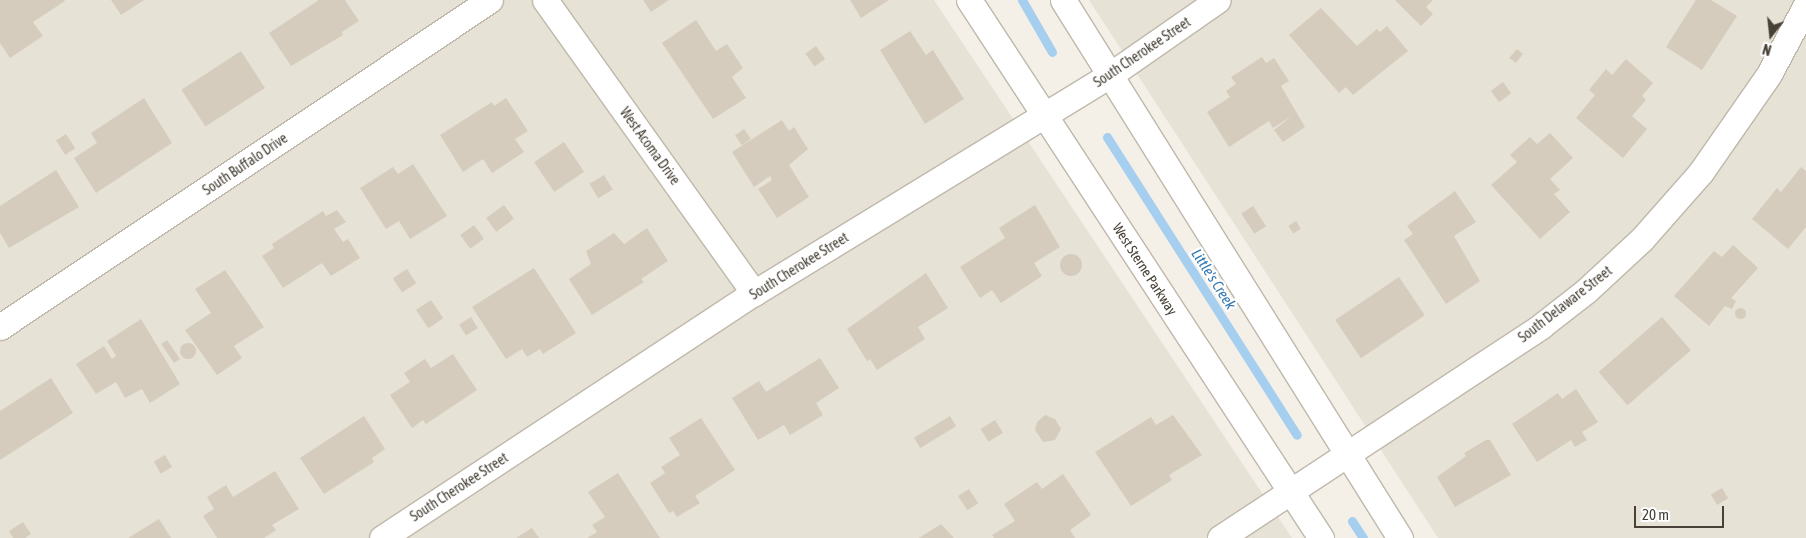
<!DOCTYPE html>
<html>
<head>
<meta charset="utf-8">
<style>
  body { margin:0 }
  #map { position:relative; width:1806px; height:538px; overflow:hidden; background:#f4f0e8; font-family:"Asap Condensed",sans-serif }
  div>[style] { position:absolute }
  .residential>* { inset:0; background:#e7e2d6 }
  .stream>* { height:9px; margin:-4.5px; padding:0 4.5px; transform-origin:4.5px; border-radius:4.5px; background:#a6cfef }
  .building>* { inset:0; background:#d5ccbd; transform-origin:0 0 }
  .round { border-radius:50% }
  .roads { filter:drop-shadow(1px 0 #bfb8ab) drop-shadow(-1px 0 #bfb8ab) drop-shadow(0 1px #bfb8ab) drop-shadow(0 -1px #bfb8ab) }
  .street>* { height:25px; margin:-12.5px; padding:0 12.5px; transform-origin:12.5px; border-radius:12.5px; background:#fff }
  span { translate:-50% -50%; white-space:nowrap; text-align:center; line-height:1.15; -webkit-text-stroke:4.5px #fff; paint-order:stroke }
  .street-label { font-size:14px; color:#474137 }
  .water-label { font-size:15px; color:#3278b1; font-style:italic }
  .north { position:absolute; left:1746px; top:10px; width:50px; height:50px; -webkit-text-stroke:4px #fff; paint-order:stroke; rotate:196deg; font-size:14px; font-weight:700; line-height:20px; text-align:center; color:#474137 }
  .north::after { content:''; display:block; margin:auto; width:18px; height:22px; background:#474137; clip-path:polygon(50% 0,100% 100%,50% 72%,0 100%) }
  .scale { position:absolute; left:1634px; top:506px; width:90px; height:22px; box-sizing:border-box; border:2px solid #474137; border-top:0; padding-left:6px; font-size:15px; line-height:18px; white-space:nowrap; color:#474137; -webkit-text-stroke:4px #fff; paint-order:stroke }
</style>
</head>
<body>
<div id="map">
  <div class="residential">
    <div style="clip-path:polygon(0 0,934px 0,1292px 538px,0 538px)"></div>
    <div style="clip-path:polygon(1089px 0,1806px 0,1806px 538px,1438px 538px)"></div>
  </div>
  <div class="stream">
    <div style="left:1022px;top:0;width:60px;rotate:60deg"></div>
    <div style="left:1107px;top:137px;width:353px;rotate:57.5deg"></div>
    <div style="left:1352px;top:521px;width:20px;rotate:57deg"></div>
  </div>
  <div class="building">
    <div style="clip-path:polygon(0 0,64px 0,65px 1px,33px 22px,43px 36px,10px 58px,0 43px)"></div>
    <div style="clip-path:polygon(111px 0,144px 0,121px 15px)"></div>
    <div style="clip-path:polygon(319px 0,345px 0,359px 21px,342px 32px,343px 35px,291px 66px,269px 33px)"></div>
    <div style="clip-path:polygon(643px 0,669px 0,651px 12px)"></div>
    <div style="clip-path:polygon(850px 0,889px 0,861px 18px)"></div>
    <div style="clip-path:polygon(1395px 0,1433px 0,1426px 7px,1433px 14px,1421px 26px)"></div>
    <div style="clip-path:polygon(1696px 0,1711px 0,1737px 16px,1702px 70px,1666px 47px)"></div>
    <div style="clip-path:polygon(1321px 8px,1357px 46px,1377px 29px,1380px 32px,1387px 26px,1408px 51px,1353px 95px,1346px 87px,1339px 93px,1289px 35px)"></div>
    <div style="clip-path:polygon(696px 20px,716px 51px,727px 44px,743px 68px,732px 77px,746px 98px,713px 119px,662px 43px)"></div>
    <div style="clip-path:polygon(910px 31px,926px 55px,933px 50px,964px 99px,925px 124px,880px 50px)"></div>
    <div style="left:816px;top:46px;width:16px;height:13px;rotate:55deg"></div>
    <div style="clip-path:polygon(1517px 49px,1523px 54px,1516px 63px,1509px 58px)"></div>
    <div style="left:241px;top:51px;width:44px;height:71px;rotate:57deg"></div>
    <div style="clip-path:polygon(1262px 57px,1266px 63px,1274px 58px,1289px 81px,1281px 86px,1305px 127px,1283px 142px,1274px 130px,1292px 116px,1273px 128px,1269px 121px,1229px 147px,1207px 112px,1230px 97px,1226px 91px,1236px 84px,1231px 77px)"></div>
    <div style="clip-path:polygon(1626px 59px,1653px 83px,1642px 96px,1646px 100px,1632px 116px,1647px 129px,1623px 158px,1576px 118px,1595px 95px,1589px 90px,1606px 69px,1612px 75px)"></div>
    <div style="left:1503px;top:82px;width:14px;height:15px;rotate:54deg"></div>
    <div style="clip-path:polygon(144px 98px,172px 143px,96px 193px,74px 158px,97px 143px,91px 133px)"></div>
    <div style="clip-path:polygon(506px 98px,528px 131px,515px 139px,524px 152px,492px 173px,483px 159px,463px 172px,440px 135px,492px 102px,494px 106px)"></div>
    <div style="clip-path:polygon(782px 120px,789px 131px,794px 127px,808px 149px,789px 165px,809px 197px,777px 218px,758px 189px,772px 180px,770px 176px,754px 187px,732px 152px)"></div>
    <div style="left:744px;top:129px;width:12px;height:11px;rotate:55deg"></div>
    <div style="clip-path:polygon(1550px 133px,1573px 158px,1550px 179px,1560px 190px,1554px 194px,1570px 212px,1540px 239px,1491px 185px,1517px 162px,1510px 155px,1530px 137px,1537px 144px)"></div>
    <div style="left:66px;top:134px;width:17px;height:12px;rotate:57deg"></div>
    <div style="left:564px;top:142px;width:36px;height:36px;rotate:56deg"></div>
    <div style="clip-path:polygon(413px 164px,447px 216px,410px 239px,399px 221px,386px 229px,360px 188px,393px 167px,398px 174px)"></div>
    <div style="clip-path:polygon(1801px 167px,1806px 171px,1806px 227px,1788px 249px,1752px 219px,1777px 188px,1781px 192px)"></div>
    <div style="clip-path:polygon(56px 170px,79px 207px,9px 248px,0 233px,0 206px)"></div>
    <div style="left:604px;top:175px;width:17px;height:17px;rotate:59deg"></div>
    <div style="clip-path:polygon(1455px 191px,1476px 222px,1454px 236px,1480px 281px,1446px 304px,1404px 240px,1413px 234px,1407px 226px)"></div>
    <div style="left:504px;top:205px;width:17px;height:22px;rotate:54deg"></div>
    <div style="clip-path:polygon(1035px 205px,1060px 247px,1034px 263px,1042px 276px,1001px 303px,992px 290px,980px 298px,960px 267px,1005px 238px,999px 228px)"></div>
    <div style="left:1253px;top:206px;width:24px;height:14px;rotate:57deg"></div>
    <div style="clip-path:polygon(337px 210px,346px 222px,334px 229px,343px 242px,348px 239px,360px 258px,331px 276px,322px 263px,283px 288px,262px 256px,274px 248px,272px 244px,323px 211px,326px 216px)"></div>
    <div style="left:1296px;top:221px;width:9px;height:9px;rotate:58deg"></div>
    <div style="left:474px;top:225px;width:17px;height:17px;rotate:54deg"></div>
    <div style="clip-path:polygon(647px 228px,668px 261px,641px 279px,644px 282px,592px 315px,569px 279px,591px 264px,586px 251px,614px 233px,624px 244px)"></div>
    <div style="clip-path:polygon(1733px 245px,1758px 268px,1731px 298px,1736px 301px,1732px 309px,1725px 306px,1709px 326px,1674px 296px,1714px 251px,1722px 257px)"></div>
    <div class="round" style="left:1060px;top:254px;width:22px;height:22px"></div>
    <div style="clip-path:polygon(534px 268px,576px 333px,543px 354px,540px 349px,527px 357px,522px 349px,506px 359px,472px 307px)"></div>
    <div style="left:407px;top:269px;width:17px;height:17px;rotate:57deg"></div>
    <div style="clip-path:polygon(225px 270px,264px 327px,234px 346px,242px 358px,217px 375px,185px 330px,211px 313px,195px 289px)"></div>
    <div style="clip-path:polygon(926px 273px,948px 308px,918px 327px,925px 339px,877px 370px,870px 359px,867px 361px,847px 329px)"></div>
    <div style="left:1399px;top:277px;width:46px;height:77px;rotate:56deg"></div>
    <div style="left:431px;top:300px;width:22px;height:18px;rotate:56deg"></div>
    <div class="round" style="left:1734.5px;top:307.5px;width:11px;height:11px"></div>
    <div style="left:471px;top:317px;width:13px;height:14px;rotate:58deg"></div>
    <div style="left:1662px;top:317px;width:44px;height:84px;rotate:49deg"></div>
    <div style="clip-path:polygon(141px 319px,180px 384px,150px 403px,142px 389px,125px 398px,116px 382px,96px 394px,76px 364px,104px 346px,112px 359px,116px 356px,107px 341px)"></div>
    <div style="left:167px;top:340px;width:23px;height:7px;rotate:56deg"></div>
    <div class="round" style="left:180px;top:343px;width:16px;height:16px"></div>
    <div style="clip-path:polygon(453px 354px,477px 390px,426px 424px,423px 420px,412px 428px,390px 395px,410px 382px,404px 373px,425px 359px,431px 368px)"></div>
    <div style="clip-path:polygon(820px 358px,839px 388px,816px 403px,823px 415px,790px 435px,784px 425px,758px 440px,732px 398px,759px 381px,766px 392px)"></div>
    <div style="clip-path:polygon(51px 378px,73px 413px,0 460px,0 411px)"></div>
    <div style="clip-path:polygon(1576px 389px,1598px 422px,1582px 432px,1587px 440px,1575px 447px,1571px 440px,1537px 462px,1512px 424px,1558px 393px,1562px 399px)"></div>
    <div style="clip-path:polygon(1045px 415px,1055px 419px,1061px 429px,1055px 440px,1043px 442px,1035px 430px,1037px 422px)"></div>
    <div style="clip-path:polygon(1173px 415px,1202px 455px,1169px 475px,1172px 480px,1131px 506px,1095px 452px,1151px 417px,1156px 425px)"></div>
    <div style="clip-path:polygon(364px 416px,385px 449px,372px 458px,374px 462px,324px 494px,300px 458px)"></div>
    <div style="left:950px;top:416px;width:12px;height:42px;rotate:59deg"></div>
    <div style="clip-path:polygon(701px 418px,735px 470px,695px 496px,700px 503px,677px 517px,673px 511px,669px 513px,650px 483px,665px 473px,661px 467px,680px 455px,669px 438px)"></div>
    <div style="left:995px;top:420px;width:15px;height:17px;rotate:58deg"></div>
    <div style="clip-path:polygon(1486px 440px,1490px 440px,1511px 475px,1455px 507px,1437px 477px,1466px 456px,1464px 453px)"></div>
    <div style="left:165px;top:455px;width:14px;height:13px;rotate:60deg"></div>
    <div style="clip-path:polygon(275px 471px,299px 509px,272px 525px,276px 530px,264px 538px,217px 538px,203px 516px,214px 509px,207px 497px,226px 485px,233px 497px)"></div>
    <div style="clip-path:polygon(618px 473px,660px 538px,587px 538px,597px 532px,592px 525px,605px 517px,588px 492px)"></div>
    <div style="clip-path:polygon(1063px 474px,1091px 515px,1070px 530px,1075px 538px,994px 538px,992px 535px,1015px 521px,1004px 504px,1037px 482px,1042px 489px)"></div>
    <div style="left:1722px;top:488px;width:12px;height:13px;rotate:59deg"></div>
    <div style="left:969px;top:489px;width:17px;height:13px;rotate:57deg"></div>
    <div style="clip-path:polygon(159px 519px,171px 538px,128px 538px)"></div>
    <div style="clip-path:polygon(23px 522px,31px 534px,25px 538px,13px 538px,9px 531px)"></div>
    <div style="clip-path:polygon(941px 524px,954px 538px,919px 538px)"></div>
    <div style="clip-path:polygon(532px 528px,539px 538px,516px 538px)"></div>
  </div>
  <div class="roads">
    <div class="street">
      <div style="left:545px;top:0;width:360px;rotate:54.5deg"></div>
      <div style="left:969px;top:0;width:643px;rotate:56.8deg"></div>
      <div style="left:1063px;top:0;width:635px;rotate:57.94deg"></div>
      <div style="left:0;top:327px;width:589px;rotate:-33.72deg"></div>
      <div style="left:382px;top:538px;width:445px;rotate:-33.4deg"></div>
      <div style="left:754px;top:293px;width:417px;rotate:-31.5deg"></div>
      <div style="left:1110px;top:75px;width:131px;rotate:-34.8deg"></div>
      <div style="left:1220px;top:538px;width:385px;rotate:-33.4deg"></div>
      <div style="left:1541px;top:326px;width:58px;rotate:-38deg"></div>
      <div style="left:1587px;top:290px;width:75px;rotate:-42.8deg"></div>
      <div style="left:1642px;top:239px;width:89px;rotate:-48.6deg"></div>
      <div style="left:1701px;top:172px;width:119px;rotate:-55.2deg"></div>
      <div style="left:1769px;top:74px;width:78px;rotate:-61.8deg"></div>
    </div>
  </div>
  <div class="street-label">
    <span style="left:1142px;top:52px;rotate:-34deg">South Cherokee Street</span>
    <span style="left:650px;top:146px;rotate:54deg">West Acoma Drive</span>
    <span style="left:245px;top:164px;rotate:-34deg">South Buffalo Drive</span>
    <span style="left:799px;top:266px;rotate:-32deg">South Cherokee Street</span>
    <span style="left:1145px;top:269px;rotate:57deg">West Sterne Parkway</span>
    <span style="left:1565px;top:304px;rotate:-38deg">South Delaware Street</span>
    <span style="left:459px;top:487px;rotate:-33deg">South Cherokee Street</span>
  </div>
  <div class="water-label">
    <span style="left:1214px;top:279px;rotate:57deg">Little's Creek</span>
  </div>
  <div class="north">N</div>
  <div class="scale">20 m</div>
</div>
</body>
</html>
